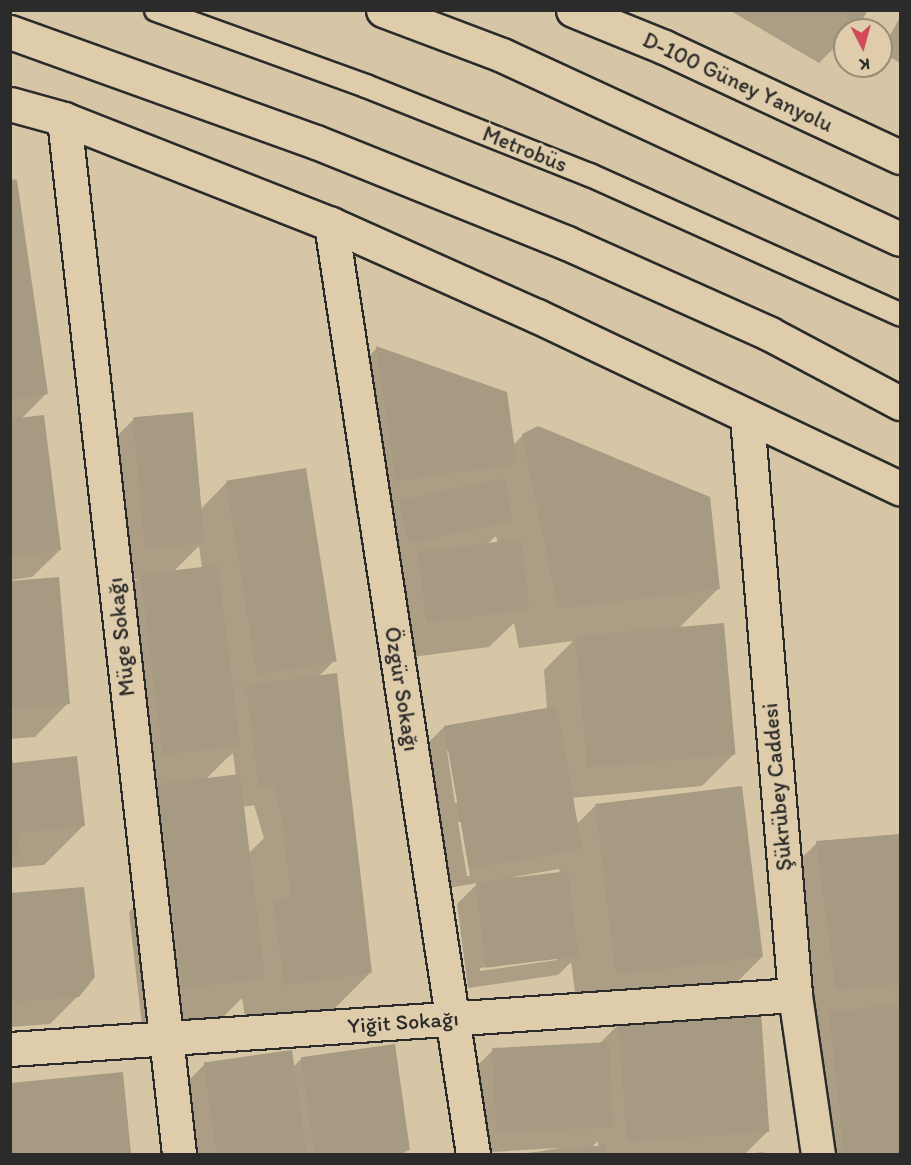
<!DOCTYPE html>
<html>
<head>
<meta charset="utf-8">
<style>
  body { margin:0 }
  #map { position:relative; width:911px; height:1165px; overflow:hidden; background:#d7c6a5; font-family:Itim,sans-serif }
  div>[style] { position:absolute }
  .shadow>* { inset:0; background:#0003 }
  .building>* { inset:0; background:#a79a83; transform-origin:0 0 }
  .roads { filter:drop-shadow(2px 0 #2b2b2b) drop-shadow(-2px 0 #2b2b2b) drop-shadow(0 2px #2b2b2b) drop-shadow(0 -2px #2b2b2b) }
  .lane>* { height:22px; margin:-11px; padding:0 11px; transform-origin:11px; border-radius:11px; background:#deccaa }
  .street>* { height:33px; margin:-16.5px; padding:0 16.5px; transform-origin:16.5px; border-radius:16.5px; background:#deccaa }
  .secondary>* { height:33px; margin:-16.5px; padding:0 16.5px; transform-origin:16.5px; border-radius:16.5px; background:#deccaa }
  .primary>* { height:33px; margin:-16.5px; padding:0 16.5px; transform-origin:16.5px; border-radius:16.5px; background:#deccaa }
  .highway>* { height:33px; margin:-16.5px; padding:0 16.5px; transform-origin:16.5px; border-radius:16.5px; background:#deccaa }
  span { translate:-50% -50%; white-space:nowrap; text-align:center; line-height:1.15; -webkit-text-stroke:6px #deccaa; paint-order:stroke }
  .street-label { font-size:22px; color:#2b2b2b }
  .frame { position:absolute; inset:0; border:12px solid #2b2b2b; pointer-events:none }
  .north { position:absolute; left:833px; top:18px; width:60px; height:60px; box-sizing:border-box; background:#deccaa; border:2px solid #968c77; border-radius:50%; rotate:174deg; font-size:16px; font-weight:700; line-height:24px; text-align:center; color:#2b2b2b }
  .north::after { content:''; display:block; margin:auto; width:21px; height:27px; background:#d1495b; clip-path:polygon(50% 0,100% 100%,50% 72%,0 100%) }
</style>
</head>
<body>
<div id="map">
  <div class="shadow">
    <div style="clip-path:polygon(729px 10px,866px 10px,858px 24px,845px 30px,845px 37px,819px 63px)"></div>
    <div style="clip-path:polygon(900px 17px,900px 63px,881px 52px)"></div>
    <div style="clip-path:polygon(10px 180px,46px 394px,21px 419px,60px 550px,32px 577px,10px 580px)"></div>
    <div style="clip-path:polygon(evenodd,377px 348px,513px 445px,523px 435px,719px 588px,679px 628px,735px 753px,702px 786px,571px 798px,576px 825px,595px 806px,762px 957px,723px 996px,578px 1014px,571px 962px,558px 975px,468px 988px,457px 904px,478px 883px,448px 888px,412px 759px,445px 726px,547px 709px,544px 670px,573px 641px,519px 648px,514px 623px,489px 647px,389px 660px,400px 574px,368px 580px,360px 538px,384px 515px,357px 519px,338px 387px,377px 348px,496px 536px,498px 544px,486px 545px,496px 536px,377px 348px,447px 751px,450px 751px,458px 803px,455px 803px,447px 751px,377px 348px,458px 822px,461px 822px,470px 876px,467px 876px,458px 822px,377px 348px,559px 869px,560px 873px,515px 879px,514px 877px,559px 869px,377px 348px,557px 957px,557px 960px,480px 971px,480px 968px,557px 957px)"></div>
    <div style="clip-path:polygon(evenodd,134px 419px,200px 510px,227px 482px,334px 661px,319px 676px,370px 973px,331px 1012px,246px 1023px,242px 998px,224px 1016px,142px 1026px,129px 912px,148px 893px,138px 805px,158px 785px,131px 788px,108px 609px,138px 579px,111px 581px,101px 452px,134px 419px,199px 546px,202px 568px,173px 572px,199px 546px,134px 419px,233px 753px,236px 776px,206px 779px,227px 758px,233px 753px,134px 419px,254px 805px,264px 838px,248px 854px,243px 807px,254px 805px)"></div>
    <div style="clip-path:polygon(10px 583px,68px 703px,35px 737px,10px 739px)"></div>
    <div style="clip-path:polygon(10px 753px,12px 764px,83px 826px,44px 865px,10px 868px)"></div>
    <div style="clip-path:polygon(900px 836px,900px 1154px,801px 1154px,777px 882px,817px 843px)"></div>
    <div style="clip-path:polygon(10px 894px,78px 996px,50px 1024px,10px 1027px)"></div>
    <div style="clip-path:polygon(evenodd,619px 1024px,768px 1131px,745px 1154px,525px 1154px,559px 1148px,477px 1153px,473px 1070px,493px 1050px,599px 1044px,619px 1024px,598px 1141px,598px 1147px,591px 1148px,598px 1141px)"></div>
    <div style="clip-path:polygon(302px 1058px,408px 1150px,403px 1154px,180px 1154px,172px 1097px,205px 1064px,293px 1067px)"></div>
    <div style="clip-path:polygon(122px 1074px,130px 1154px,10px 1154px,10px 1085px)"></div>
    <div style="clip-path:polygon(763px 1152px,764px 1154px,745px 1154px)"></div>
  </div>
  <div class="building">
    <div style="clip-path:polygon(835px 10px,868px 10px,859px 25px)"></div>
    <div style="clip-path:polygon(10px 179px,17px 180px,48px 394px,10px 400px)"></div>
    <div style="clip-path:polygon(376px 346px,507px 392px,517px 464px,396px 481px)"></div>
    <div style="left:193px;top:412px;width:132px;height:60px;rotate:85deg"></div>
    <div style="clip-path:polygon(44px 415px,61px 550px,10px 557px,10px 419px)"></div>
    <div style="clip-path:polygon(538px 426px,710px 497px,720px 589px,558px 609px,522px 434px)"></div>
    <div style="left:306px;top:468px;width:196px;height:81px;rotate:81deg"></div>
    <div style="left:504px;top:478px;width:44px;height:107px;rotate:78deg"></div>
    <div style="left:521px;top:539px;width:71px;height:104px;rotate:83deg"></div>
    <div style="left:218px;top:565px;width:182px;height:78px;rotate:83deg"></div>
    <div style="clip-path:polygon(59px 577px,70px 704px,10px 709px,10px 581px)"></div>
    <div style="left:724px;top:623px;width:132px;height:149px;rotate:85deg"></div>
    <div style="clip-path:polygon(337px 673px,372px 973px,284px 985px,273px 899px,291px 897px,282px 818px,274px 785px,259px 788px,246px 685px)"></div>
    <div style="left:557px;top:706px;width:145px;height:115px;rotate:80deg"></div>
    <div style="clip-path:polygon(10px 753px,13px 763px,77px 756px,85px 826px,17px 833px,20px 857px,10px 858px)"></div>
    <div style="left:240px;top:774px;width:206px;height:83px;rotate:83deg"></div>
    <div style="left:742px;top:786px;width:172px;height:148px;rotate:83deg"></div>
    <div style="clip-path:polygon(900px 834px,900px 984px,836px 990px,816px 841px)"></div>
    <div style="left:568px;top:871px;width:86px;height:93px;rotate:83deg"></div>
    <div style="clip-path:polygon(84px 887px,95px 977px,79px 997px,10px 1002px,10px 893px)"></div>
    <div style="clip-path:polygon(900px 1004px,900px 1154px,844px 1154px,829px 1012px)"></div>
    <div style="left:761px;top:1012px;width:120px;height:143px;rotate:86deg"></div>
    <div style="left:609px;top:1042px;width:85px;height:117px;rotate:87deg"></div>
    <div style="left:395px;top:1044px;width:107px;height:95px;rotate:82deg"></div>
    <div style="left:292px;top:1050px;width:105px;height:89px;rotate:82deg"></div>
    <div style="clip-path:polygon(123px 1072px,131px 1154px,10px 1154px,10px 1083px)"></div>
    <div style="clip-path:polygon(606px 1145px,607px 1154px,526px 1154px,526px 1153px)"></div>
  </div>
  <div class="roads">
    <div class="lane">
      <div style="left:156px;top:10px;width:223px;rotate:19.9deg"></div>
      <div style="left:366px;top:86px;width:241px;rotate:21.7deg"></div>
      <div style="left:590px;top:175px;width:340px;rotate:24.2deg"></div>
    </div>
    <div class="street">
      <div style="left:64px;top:119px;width:1041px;rotate:83.66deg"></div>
      <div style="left:331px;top:224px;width:941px;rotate:81.32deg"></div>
      <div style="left:10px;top:1049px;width:787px;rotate:-3.94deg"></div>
    </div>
    <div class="secondary">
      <div style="left:747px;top:418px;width:579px;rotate:85.24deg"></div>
      <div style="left:795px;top:995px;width:161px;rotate:81.8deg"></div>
    </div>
    <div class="primary">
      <div style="left:573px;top:10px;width:98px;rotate:22.1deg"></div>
      <div style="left:664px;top:47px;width:260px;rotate:25deg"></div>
      <div style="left:10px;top:104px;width:56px;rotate:15.5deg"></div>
      <div style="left:64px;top:119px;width:287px;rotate:21.5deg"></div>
      <div style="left:331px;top:224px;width:226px;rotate:24.1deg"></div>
      <div style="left:537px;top:316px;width:402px;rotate:25.4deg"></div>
    </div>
    <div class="highway">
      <div style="left:383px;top:10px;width:127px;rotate:20.7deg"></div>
      <div style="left:502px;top:55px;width:438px;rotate:24.8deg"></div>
      <div style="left:10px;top:32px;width:325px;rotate:19.8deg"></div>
      <div style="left:316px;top:142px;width:271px;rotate:21.9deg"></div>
      <div style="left:567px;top:243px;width:222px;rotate:24.1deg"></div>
      <div style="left:770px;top:334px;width:147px;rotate:28deg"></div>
    </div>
  </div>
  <div class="street-label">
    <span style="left:738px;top:82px;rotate:25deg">D-100 Güney Yanyolu</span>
    <span style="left:525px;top:149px;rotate:22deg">Metrobüs</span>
    <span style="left:121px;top:637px;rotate:-96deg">Müge Sokağı</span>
    <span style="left:402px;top:689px;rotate:81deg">Özgür Sokağı</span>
    <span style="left:777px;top:787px;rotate:-95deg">Şükrübey Caddesi</span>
    <span style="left:403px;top:1022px;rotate:-4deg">Yiğit Sokağı</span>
  </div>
  <div class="frame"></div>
  <div class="north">K</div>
</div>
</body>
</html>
